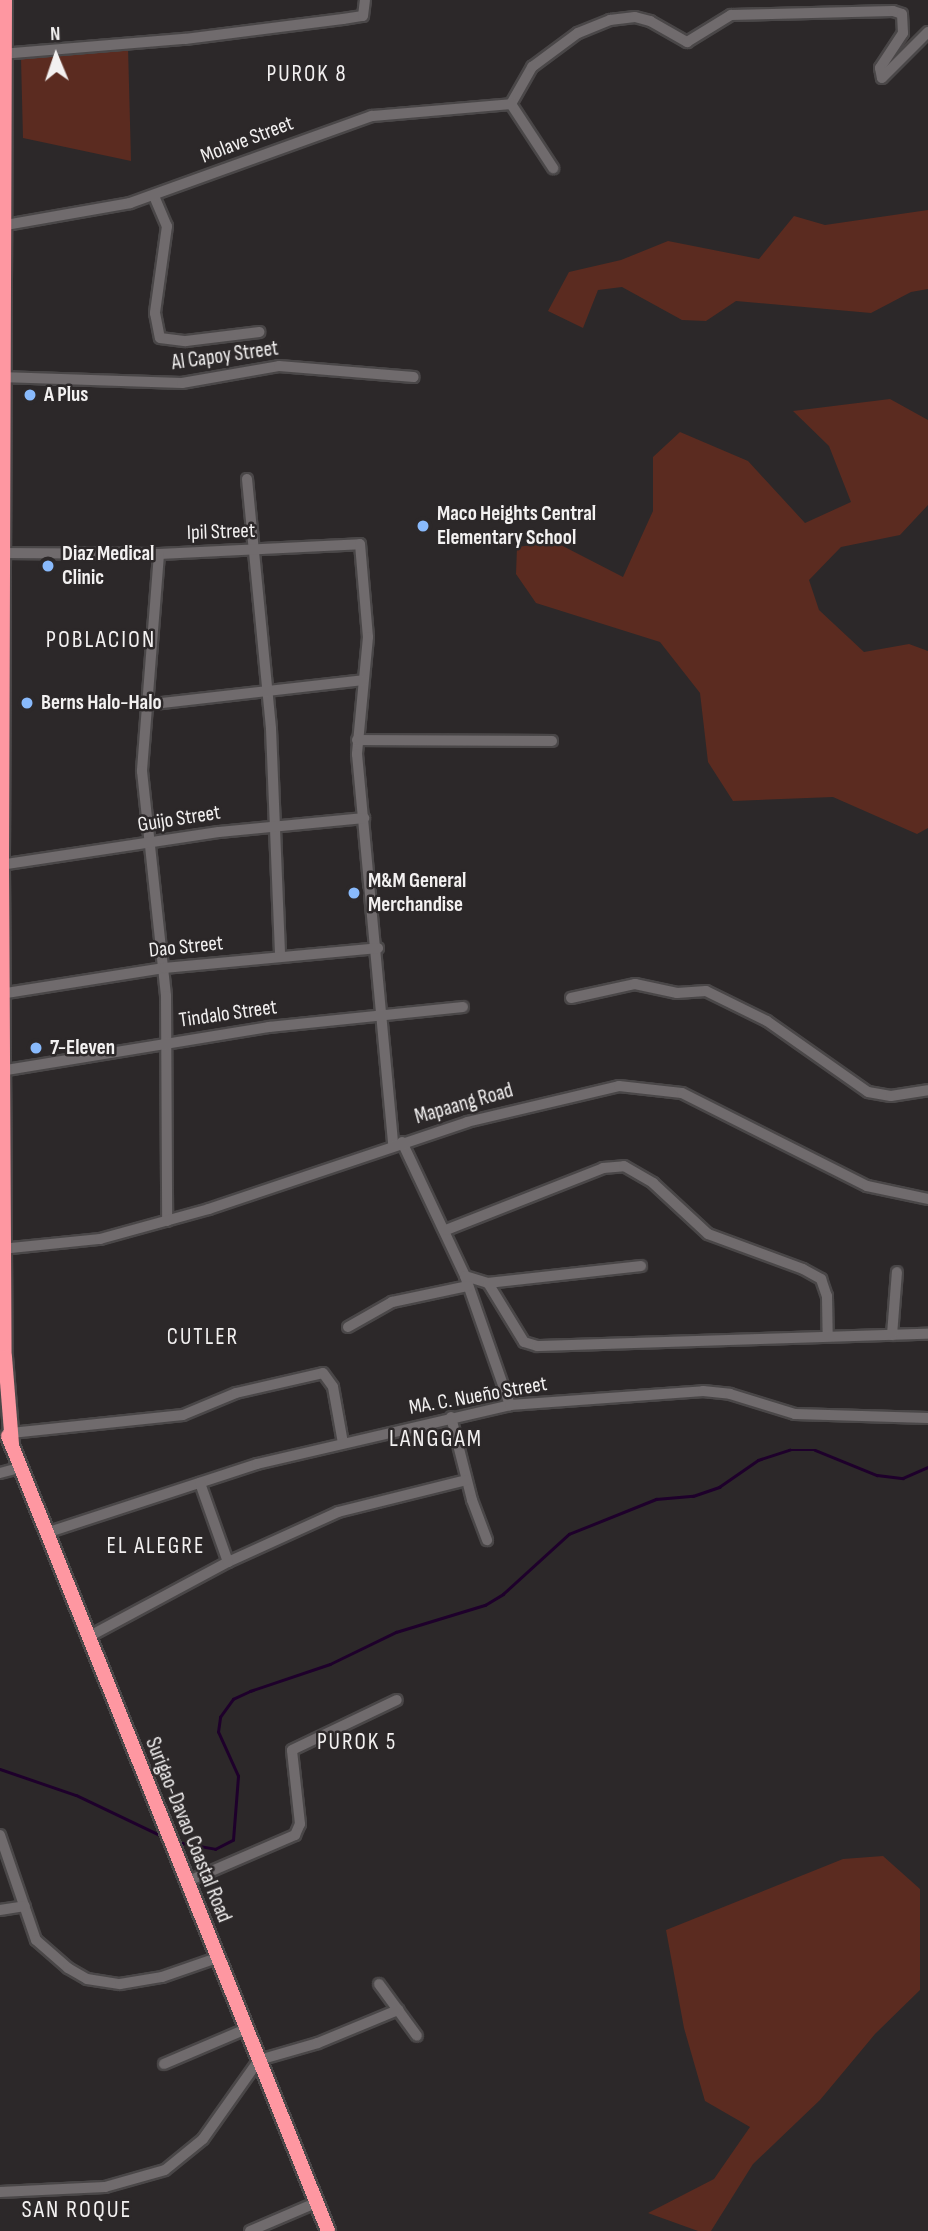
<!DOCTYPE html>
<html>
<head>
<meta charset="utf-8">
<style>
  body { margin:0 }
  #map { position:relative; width:928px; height:2231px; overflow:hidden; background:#2c2829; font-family:"Sofia Sans Condensed",sans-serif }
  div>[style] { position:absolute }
  .green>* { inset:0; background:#5b2b20 }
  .stream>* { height:2.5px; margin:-1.25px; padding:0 1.25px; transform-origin:1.25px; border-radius:1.25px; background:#1e002b }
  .roads { filter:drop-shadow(2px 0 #4a4748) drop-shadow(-2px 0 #4a4748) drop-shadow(0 2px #4a4748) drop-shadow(0 -2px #4a4748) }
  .minor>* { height:10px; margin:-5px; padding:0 5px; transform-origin:5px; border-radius:5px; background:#706b6d }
  .highway>* { height:14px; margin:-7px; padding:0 7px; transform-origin:7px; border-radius:7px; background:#fe97a1 }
  .dots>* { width:19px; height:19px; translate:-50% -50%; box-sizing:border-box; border:4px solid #2c2829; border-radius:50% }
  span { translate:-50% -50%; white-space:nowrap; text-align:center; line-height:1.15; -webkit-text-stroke:5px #2c2829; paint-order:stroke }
  .street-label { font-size:21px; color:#f3f1f1 }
  .poi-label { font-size:21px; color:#f3f1f1; font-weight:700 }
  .left { translate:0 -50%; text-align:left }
  .neighbourhood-label { font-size:23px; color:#f3f1f1; letter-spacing:2px }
  .quarter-label { font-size:24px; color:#f3f1f1; letter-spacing:2px }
  .north { position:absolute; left:21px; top:21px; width:70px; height:70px; -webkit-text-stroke:5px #2c2829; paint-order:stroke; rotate:358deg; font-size:19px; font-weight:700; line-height:28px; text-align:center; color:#f3f1f1 }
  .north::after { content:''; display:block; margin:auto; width:24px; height:32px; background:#f3f1f1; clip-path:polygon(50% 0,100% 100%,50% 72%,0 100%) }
</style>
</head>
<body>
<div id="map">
  <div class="green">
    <div style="clip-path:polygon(128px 47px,131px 161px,23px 138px,21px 58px)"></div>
    <div style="clip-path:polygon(928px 210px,928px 289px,911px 292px,871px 313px,736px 301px,706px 321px,682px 320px,622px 287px,598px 290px,583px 328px,548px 311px,569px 272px,621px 260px,668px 241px,759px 259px,794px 216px,825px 225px)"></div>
    <div style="clip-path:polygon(890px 399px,928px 420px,928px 505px,900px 535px,841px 547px,809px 580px,819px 610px,864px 652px,909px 644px,928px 651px,928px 828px,917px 834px,833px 797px,733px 801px,708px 762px,700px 693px,660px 642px,536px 603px,516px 574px,517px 547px,555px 542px,623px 577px,653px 511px,653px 457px,680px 432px,748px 461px,805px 523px,851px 502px,829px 446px,793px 411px)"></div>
    <div style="clip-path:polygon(883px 1856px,920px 1889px,920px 1990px,875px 2034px,820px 2100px,753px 2164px,711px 2231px,698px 2231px,648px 2213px,714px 2179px,750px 2127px,705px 2101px,684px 2028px,666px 1930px,843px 1859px)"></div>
  </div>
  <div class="stream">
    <div style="left:0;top:1769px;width:80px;rotate:18.9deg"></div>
    <div style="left:76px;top:1795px;width:98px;rotate:25.5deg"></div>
    <div style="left:177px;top:1842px;width:39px;rotate:10deg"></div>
    <div style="left:215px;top:1849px;width:20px;rotate:-27deg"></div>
    <div style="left:233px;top:1840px;width:64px;rotate:-85.5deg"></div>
    <div style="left:238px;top:1776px;width:48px;rotate:-114.4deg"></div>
    <div style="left:218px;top:1732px;width:15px;rotate:-82deg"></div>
    <div style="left:220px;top:1717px;width:22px;rotate:-54deg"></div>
    <div style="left:233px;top:1699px;width:19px;rotate:-25deg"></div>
    <div style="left:250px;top:1691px;width:84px;rotate:-18.6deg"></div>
    <div style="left:330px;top:1664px;width:73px;rotate:-25.9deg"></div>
    <div style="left:396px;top:1632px;width:93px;rotate:-16.9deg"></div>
    <div style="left:485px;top:1605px;width:21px;rotate:-31deg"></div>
    <div style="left:503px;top:1594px;width:89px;rotate:-42.3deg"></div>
    <div style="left:569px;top:1534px;width:94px;rotate:-21.9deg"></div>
    <div style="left:656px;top:1499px;width:37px;rotate:-5deg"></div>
    <div style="left:693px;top:1496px;width:28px;rotate:-19deg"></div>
    <div style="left:719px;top:1487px;width:47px;rotate:-34.7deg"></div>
    <div style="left:758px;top:1460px;width:33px;rotate:-18deg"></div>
    <div style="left:789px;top:1450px;width:26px"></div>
    <div style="left:815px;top:1450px;width:67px;rotate:22deg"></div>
    <div style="left:877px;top:1475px;width:26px;rotate:7deg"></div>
    <div style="left:903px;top:1478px;width:27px;rotate:-24deg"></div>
  </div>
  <div class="roads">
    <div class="minor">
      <div style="left:1px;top:54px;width:185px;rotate:-4.7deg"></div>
      <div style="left:185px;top:39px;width:159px;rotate:-7.2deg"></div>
      <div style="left:343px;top:19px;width:20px;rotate:-9deg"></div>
      <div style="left:363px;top:16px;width:16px;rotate:-83deg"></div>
      <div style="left:511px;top:104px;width:43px;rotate:-60.4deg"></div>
      <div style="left:532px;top:67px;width:57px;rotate:-36.5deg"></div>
      <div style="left:578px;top:33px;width:35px;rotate:-22deg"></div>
      <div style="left:610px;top:20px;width:25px;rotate:-7deg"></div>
      <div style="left:635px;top:17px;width:16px;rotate:15deg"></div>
      <div style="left:650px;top:21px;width:43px;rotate:29.6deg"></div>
      <div style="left:687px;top:42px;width:52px;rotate:-31.5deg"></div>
      <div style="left:731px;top:15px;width:162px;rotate:-1.4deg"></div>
      <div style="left:893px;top:11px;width:9px;rotate:18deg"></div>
      <div style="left:902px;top:14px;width:19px;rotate:87deg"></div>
      <div style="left:903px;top:33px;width:42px;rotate:123.3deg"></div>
      <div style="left:880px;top:68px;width:10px;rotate:79deg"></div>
      <div style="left:882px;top:78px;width:65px;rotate:-45deg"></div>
      <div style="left:511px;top:104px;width:77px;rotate:56.7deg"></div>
      <div style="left:154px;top:196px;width:33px;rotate:67deg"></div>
      <div style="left:167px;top:226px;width:88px;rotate:97.9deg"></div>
      <div style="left:155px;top:313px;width:25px;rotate:79deg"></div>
      <div style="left:160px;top:338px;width:26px;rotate:7deg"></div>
      <div style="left:186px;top:341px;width:74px;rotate:-7deg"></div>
      <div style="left:0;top:226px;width:132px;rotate:-10deg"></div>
      <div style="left:130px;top:203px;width:257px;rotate:-19.8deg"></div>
      <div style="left:372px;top:116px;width:140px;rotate:-4.9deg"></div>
      <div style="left:0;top:377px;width:182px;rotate:1.9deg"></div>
      <div style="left:182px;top:383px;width:98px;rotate:-9.9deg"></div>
      <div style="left:279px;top:366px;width:135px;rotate:4.7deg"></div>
      <div style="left:247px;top:479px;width:251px;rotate:84.5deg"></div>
      <div style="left:271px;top:729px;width:228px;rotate:87.7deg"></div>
      <div style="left:0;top:553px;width:159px;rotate:0.4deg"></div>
      <div style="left:159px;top:554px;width:201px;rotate:-2.8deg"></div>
      <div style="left:360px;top:544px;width:93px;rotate:85.1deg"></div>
      <div style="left:368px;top:637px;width:118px;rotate:95.4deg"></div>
      <div style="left:357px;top:754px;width:392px;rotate:84.7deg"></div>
      <div style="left:159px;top:554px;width:218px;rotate:94.5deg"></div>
      <div style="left:142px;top:771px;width:226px;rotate:83.9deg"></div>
      <div style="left:166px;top:996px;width:225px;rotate:89.7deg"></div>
      <div style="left:145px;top:705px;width:219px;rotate:-6.5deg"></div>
      <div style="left:357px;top:740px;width:195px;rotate:0.3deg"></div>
      <div style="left:0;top:865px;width:221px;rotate:-8.6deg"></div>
      <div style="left:219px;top:832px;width:146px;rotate:-5.5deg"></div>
      <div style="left:0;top:994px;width:166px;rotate:-9deg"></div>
      <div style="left:164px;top:968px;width:215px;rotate:-5.3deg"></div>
      <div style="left:571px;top:998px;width:66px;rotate:-12.3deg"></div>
      <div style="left:635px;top:984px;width:43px;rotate:12.1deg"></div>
      <div style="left:677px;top:993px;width:29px;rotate:-4deg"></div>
      <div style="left:706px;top:991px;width:68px;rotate:26.2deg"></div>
      <div style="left:767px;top:1021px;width:123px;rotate:35.1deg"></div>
      <div style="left:868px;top:1092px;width:23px;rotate:10deg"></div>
      <div style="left:891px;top:1096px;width:37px;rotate:-9deg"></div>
      <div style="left:0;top:1071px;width:273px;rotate:-9.3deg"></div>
      <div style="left:269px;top:1027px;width:195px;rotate:-5.9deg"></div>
      <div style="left:402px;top:1142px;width:148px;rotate:64.8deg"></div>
      <div style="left:465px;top:1276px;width:137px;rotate:70.8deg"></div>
      <div style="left:446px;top:1230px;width:169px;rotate:-21.5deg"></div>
      <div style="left:603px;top:1168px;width:21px;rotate:-5deg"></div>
      <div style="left:624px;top:1166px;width:34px;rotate:30deg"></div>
      <div style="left:653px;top:1183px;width:75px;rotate:42.8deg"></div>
      <div style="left:708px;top:1234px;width:101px;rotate:20.2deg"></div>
      <div style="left:803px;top:1269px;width:21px;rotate:29deg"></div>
      <div style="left:821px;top:1279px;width:18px;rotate:71deg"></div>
      <div style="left:827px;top:1296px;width:39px;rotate:89deg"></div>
      <div style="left:1px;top:1249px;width:100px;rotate:-5.8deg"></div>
      <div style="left:100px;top:1239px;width:113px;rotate:-15.4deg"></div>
      <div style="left:209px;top:1209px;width:272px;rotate:-18.6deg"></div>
      <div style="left:467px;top:1122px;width:156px;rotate:-13.3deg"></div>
      <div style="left:619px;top:1086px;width:63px;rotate:6.3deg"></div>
      <div style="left:682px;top:1093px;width:207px;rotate:26.7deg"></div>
      <div style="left:867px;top:1186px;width:62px;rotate:12deg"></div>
      <div style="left:465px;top:1276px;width:24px;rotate:17deg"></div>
      <div style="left:488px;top:1283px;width:69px;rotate:58.6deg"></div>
      <div style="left:524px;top:1342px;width:14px;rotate:17deg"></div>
      <div style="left:537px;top:1346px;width:391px;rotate:-1.8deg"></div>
      <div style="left:488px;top:1283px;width:154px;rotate:-6.3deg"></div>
      <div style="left:348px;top:1327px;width:51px;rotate:-29.6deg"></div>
      <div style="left:392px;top:1302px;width:78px;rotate:-11.9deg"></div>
      <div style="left:892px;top:1335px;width:63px;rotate:-85.5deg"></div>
      <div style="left:451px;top:1417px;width:86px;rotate:75.8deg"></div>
      <div style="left:472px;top:1500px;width:43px;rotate:69.4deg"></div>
      <div style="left:11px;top:1433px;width:173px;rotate:-6deg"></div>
      <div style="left:183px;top:1415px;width:57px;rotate:-22.5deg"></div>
      <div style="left:236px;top:1393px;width:89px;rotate:-12.9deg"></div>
      <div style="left:323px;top:1373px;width:17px;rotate:54deg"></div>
      <div style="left:333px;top:1387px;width:57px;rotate:79.9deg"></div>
      <div style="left:0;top:1473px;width:20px;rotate:-15deg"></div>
      <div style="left:46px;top:1533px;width:222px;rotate:-18.1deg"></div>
      <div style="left:257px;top:1464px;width:260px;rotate:-13.1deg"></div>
      <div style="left:510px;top:1405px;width:194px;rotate:-4.1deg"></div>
      <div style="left:703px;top:1391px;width:27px;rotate:6deg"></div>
      <div style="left:730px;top:1394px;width:68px;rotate:17.1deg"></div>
      <div style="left:795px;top:1414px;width:133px;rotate:1.7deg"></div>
      <div style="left:228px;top:1562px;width:121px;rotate:-24.4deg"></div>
      <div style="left:338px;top:1512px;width:132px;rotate:-14deg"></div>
      <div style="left:88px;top:1637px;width:159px;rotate:-28.2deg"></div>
      <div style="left:228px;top:1562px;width:84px;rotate:-109.5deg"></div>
      <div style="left:0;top:1835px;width:111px;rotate:71.1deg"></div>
      <div style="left:36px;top:1940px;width:43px;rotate:41.2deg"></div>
      <div style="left:68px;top:1968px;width:22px;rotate:30deg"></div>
      <div style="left:87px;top:1979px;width:33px;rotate:9deg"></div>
      <div style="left:120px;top:1984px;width:43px;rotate:-9.5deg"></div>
      <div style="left:162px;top:1977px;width:58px;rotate:-19.1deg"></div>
      <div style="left:186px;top:1882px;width:119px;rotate:-23.3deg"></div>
      <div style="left:295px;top:1835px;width:12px;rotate:-66deg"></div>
      <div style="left:300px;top:1824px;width:74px;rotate:-96.2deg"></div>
      <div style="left:292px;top:1750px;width:116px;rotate:-25.5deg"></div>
      <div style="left:0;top:1910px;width:25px;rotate:-9deg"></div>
      <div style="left:379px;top:1984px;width:64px;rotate:53.8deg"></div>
      <div style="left:164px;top:2064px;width:89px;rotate:-23.1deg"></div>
      <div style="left:0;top:2192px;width:105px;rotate:-2.7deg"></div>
      <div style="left:105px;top:2187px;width:62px;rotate:-15.8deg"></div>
      <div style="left:165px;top:2170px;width:49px;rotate:-39.2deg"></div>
      <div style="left:203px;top:2139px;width:97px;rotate:-54.7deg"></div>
      <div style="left:259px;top:2060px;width:61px;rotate:-16.1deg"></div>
      <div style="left:318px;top:2043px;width:87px;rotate:-22.4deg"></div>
      <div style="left:250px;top:2231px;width:74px;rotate:-23.1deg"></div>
    </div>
    <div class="highway">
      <div style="left:5px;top:0;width:865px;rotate:90.2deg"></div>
      <div style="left:2px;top:865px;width:492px;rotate:89.7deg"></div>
      <div style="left:5px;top:1357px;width:87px;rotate:85.4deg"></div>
      <div style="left:8px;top:1436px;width:857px;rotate:68.07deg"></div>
    </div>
  </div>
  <div class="dots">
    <div style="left:30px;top:395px;background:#89bafc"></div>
    <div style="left:423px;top:526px;background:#89bafc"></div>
    <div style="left:48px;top:566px;background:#89bafc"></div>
    <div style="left:27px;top:703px;background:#89bafc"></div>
    <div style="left:354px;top:893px;background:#89bafc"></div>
    <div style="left:36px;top:1048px;background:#89bafc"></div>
  </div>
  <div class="street-label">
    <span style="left:247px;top:140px;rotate:-21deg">Molave Street</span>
    <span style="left:225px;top:356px;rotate:-8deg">Al Capoy Street</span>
    <span style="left:221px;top:532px;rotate:-2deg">Ipil Street</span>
    <span style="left:179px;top:819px;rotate:-9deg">Guijo Street</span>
    <span style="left:186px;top:947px;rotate:-6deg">Dao Street</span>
    <span style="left:228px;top:1014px;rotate:-8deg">Tindalo Street</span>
    <span style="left:464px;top:1104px;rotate:-16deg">Mapaang Road</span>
    <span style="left:478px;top:1396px;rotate:-10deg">MA. C. Nueño Street</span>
    <span style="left:188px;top:1830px;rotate:68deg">Surigao-Davao Coastal Road</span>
  </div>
  <div class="poi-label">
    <span class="left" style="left:44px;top:395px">A Plus</span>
    <span class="left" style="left:437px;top:526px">Maco Heights Central<br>Elementary School</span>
    <span class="left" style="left:62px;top:566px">Diaz Medical<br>Clinic</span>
    <span class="left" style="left:41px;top:703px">Berns Halo-Halo</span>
    <span class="left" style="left:368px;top:893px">M&amp;M General<br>Merchandise</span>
    <span class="left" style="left:50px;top:1048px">7-Eleven</span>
  </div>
  <div class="neighbourhood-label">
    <span style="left:307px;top:74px">PUROK 8</span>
    <span style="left:203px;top:1337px">CUTLER</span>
    <span style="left:156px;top:1546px">EL ALEGRE</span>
    <span style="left:357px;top:1742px">PUROK 5</span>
  </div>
  <div class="quarter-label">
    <span style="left:101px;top:640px">POBLACION</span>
    <span style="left:436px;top:1439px">LANGGAM</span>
    <span style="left:77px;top:2210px">SAN ROQUE</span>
  </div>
  <div class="north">N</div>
</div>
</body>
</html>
